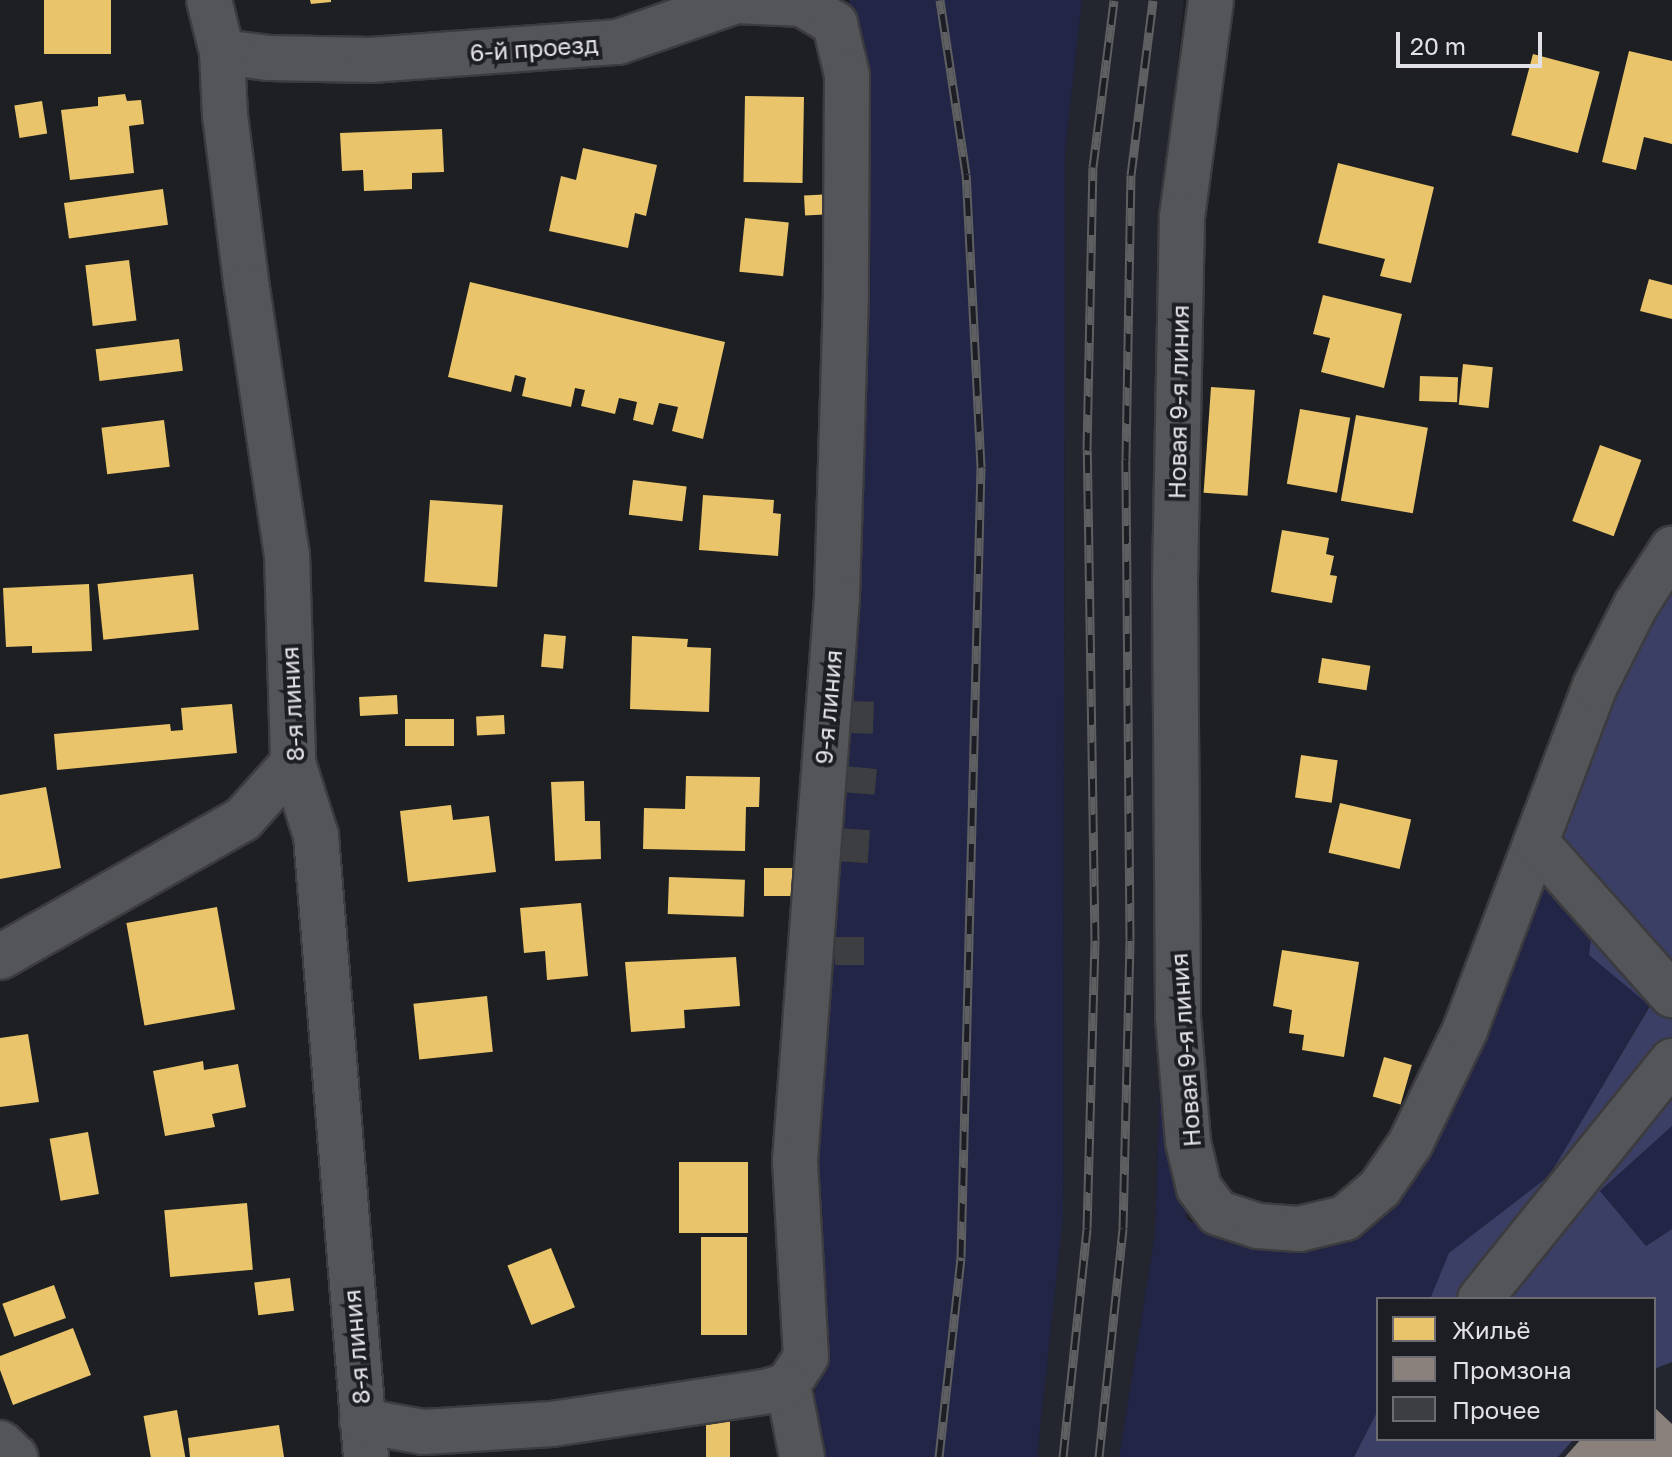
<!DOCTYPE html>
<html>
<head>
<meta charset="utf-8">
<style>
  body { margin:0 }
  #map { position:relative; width:1672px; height:1457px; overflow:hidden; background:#1e1f23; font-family:"Golos Text",sans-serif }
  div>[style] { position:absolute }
  .built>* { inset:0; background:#23252f }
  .green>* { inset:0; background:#222545 }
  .forest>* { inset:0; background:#3b3f66 }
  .homes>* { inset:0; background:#e9c46a; transform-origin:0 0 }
  .industry>* { inset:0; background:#8a817c }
  .building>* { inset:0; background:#3d3e41; transform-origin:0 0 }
  .roads { filter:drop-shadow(2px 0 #3c3c40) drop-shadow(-2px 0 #3c3c40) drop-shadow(0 2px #3c3c40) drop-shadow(0 -2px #3c3c40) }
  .minor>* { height:44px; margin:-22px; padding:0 22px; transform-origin:22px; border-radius:22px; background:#545558 }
  .rail>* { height:9px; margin-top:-4.5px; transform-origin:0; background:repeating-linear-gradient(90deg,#1d1e24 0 18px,#5e5f61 0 36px); box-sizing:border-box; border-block:2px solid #5e5f61 }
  span { translate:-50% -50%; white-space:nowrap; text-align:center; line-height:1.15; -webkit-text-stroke:8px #1d1e24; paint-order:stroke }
  .street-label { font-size:24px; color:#e2e2e6 }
  .legend { position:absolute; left:1376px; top:1297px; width:280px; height:144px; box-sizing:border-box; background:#1d1e24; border:2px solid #6c6c72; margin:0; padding:10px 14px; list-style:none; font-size:24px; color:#e2e2e6 }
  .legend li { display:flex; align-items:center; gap:16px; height:40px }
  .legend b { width:40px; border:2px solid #6c6c72 }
  .scale { position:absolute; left:1396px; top:32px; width:146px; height:36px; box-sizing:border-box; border:4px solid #e2e2e6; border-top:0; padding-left:10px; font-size:24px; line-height:28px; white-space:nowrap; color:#e2e2e6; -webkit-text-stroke:6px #1d1e24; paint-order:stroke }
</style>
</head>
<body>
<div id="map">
  <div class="built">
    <div style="clip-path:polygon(1082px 0,1184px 0,1162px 210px,1162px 1026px,1155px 1234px,1119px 1457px,1037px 1457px,1063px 1219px,1065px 151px)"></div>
    <div style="clip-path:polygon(1672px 1362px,1672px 1457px,1558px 1457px,1574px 1439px,1654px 1439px,1654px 1369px)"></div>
  </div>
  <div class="green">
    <div style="clip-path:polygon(849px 0,1082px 0,1065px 151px,1063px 1219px,1037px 1457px,806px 1457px,816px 1385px,808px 1144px,853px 32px)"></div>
    <div style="clip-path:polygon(1554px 850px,1596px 895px,1589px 955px,1650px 1005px,1549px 1176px,1450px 1253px,1430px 1299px,1378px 1299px,1378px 1410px,1354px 1457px,1119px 1457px,1155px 1234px,1162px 1026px,1187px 1219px,1228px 1243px,1345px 1234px)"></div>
    <div style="clip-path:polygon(1672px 1126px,1672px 1229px,1646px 1246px,1600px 1191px)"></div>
  </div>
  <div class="forest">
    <div style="clip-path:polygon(1672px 577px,1672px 1126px,1600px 1191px,1646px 1246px,1672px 1229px,1672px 1362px,1654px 1369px,1654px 1299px,1430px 1299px,1449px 1253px,1549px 1176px,1650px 1006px,1589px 955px,1596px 895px,1554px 850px,1605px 693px)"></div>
    <div style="clip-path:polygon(1378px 1410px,1378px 1439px,1574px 1439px,1558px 1457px,1354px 1457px)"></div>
  </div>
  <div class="homes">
    <div style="left:44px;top:0;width:67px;height:54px"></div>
    <div style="clip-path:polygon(310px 0,331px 0,331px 2px,311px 4px)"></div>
    <div style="clip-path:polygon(1629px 51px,1672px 61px,1672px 144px,1644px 137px,1636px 170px,1602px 162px)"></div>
    <div style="left:1533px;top:54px;width:69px;height:84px;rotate:15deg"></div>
    <div style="clip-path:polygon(125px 94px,127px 101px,141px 100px,144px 124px,129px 126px,134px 173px,70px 180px,61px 110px,98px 106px,98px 97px)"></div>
    <div style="left:745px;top:96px;width:59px;height:86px;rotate:1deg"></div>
    <div style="left:42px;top:101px;width:33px;height:28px;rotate:81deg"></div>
    <div style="clip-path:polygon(442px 129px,444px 172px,412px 173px,412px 189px,364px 191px,363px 170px,342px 171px,340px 133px)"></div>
    <div style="clip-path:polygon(583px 148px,657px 165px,646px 216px,635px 213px,628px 248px,549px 231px,561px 176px,576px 180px)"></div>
    <div style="clip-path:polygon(1338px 163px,1434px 187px,1411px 283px,1380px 276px,1385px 259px,1318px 243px)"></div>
    <div style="left:163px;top:189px;width:36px;height:100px;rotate:82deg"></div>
    <div style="left:833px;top:194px;width:20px;height:29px;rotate:87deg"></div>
    <div style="left:745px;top:218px;width:44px;height:54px;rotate:6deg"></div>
    <div style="left:129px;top:260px;width:61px;height:44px;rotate:83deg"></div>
    <div style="clip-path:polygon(1649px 279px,1672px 285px,1672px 319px,1640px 311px)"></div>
    <div style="clip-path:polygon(470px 282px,725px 342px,703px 439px,672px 431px,678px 407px,659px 403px,653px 425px,633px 420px,637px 402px,619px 398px,615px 414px,581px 406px,585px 390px,575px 388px,571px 407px,522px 396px,526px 378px,515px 375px,511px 392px,448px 377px)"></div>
    <div style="clip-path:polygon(1323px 295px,1402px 314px,1384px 388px,1321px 372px,1330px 338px,1313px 334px)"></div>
    <div style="left:179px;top:339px;width:32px;height:84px;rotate:83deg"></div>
    <div style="left:1463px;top:364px;width:30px;height:41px;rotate:6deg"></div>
    <div style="left:1420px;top:376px;width:38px;height:25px;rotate:2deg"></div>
    <div style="left:1211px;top:387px;width:44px;height:106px;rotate:4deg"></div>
    <div style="left:1300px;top:409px;width:51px;height:76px;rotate:10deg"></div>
    <div style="left:1356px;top:415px;width:73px;height:87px;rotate:10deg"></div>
    <div style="left:164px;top:420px;width:47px;height:63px;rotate:83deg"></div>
    <div style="left:1600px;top:445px;width:44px;height:81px;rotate:20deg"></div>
    <div style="left:633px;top:480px;width:54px;height:35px;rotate:7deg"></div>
    <div style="clip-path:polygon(703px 495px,774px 500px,773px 513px,781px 514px,778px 556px,699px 550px)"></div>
    <div style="left:430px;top:500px;width:73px;height:82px;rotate:4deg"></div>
    <div style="clip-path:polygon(1282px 530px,1329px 538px,1326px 554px,1334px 556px,1330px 575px,1337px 576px,1332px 603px,1271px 592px)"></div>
    <div style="left:193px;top:574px;width:56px;height:96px;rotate:84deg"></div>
    <div style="clip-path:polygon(89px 584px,92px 651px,32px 653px,32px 646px,6px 647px,3px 588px)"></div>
    <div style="left:544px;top:634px;width:22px;height:33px;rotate:5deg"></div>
    <div style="clip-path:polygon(632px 636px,688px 639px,687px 647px,711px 648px,709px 712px,630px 709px)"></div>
    <div style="left:1322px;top:658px;width:49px;height:25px;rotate:9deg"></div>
    <div style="left:397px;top:695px;width:19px;height:38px;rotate:87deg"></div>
    <div style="clip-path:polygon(232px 704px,237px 753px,57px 770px,54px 734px,170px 724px,171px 731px,183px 730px,181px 708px)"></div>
    <div style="left:504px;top:715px;width:19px;height:28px;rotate:87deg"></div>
    <div style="left:405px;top:719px;width:49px;height:27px"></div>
    <div style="left:1301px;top:755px;width:37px;height:43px;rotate:8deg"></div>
    <div style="clip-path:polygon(686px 776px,760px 777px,759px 807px,746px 807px,745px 851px,643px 849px,644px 808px,685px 809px)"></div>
    <div style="clip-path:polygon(584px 781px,585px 821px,600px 821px,601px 859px,555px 861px,551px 782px)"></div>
    <div style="clip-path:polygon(46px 787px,61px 868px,0 879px,0 795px)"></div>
    <div style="left:1340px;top:803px;width:73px;height:51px;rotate:13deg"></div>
    <div style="clip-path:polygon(451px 805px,453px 820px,489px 816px,496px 872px,408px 882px,400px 811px)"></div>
    <div style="left:764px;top:868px;width:31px;height:28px"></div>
    <div style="left:669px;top:877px;width:76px;height:37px;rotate:2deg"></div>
    <div style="clip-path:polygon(581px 903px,588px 976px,547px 980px,545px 951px,524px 953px,520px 908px)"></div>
    <div style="left:217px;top:907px;width:104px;height:92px;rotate:80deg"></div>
    <div style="clip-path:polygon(1282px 950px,1359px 962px,1344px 1057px,1302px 1050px,1304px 1035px,1289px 1033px,1292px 1010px,1273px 1006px)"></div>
    <div style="clip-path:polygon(736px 957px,740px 1006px,684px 1010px,685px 1028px,631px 1032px,625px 962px)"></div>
    <div style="left:487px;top:996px;width:56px;height:74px;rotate:84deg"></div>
    <div style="clip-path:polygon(28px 1034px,39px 1102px,0 1107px,0 1038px)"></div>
    <div style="left:1384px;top:1057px;width:29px;height:41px;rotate:16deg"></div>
    <div style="clip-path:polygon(203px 1061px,204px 1070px,238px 1064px,246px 1107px,212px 1114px,215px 1127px,165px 1136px,153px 1071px)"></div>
    <div style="left:88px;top:1132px;width:63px;height:39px;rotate:80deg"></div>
    <div style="left:679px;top:1162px;width:69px;height:71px"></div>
    <div style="left:247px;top:1203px;width:67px;height:83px;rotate:85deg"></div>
    <div style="left:701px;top:1237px;width:46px;height:98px"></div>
    <div style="left:551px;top:1248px;width:64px;height:47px;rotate:68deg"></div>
    <div style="left:290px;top:1278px;width:33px;height:36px;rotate:83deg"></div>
    <div style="left:54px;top:1285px;width:35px;height:55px;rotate:70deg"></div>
    <div style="clip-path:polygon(73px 1328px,91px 1375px,13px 1405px,0 1370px,0 1356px)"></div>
    <div style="left:177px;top:1410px;width:48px;height:34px;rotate:80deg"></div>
    <div style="left:706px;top:1419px;width:24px;height:38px"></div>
    <div style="clip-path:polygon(279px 1425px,284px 1457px,190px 1457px,188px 1438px)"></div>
  </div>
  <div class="industry">
    <div style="clip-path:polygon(1654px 1407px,1672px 1424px,1672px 1457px,1565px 1457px,1581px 1439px,1654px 1439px)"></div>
  </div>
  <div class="building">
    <div style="left:849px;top:701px;width:25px;height:32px;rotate:2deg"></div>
    <div style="left:844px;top:766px;width:33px;height:26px;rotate:5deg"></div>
    <div style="left:838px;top:828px;width:32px;height:33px;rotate:4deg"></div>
    <div style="left:835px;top:937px;width:29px;height:28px"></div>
  </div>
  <div class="roads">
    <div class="minor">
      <div style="left:209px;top:0;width:54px;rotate:76deg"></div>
      <div style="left:222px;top:52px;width:63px;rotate:87.3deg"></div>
      <div style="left:225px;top:115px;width:174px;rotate:82.8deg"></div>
      <div style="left:247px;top:288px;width:270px;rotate:81.5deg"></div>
      <div style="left:287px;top:555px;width:208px;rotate:88.3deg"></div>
      <div style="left:293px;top:763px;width:77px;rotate:72.5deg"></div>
      <div style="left:316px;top:836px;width:623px;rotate:85.4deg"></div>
      <div style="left:1211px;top:0;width:218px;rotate:97.6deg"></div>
      <div style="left:1182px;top:216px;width:364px;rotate:91.1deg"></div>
      <div style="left:1175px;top:580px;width:437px;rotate:89.6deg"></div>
      <div style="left:1178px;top:1017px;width:125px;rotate:85.4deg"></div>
      <div style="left:1188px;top:1142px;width:47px;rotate:76.6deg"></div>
      <div style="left:1199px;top:1188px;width:31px;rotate:53deg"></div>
      <div style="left:1218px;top:1213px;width:42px;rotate:18deg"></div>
      <div style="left:1258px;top:1226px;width:41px;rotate:4.2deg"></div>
      <div style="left:1299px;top:1229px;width:47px;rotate:-13.4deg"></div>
      <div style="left:1345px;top:1218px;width:46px;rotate:-40.6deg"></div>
      <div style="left:1380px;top:1188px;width:53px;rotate:-55.7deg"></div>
      <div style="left:1410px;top:1144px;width:127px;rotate:-64.2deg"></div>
      <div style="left:1465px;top:1030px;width:368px;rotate:-69.3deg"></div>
      <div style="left:1595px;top:686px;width:91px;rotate:-63.2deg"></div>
      <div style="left:1636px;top:605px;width:67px;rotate:-57.3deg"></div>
      <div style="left:222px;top:52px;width:46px;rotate:7.4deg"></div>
      <div style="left:268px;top:58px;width:103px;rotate:1.1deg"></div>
      <div style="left:371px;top:60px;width:248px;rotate:-4.2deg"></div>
      <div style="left:618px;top:42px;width:125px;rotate:-19.2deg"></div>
      <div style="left:736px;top:1px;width:66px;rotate:2.6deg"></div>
      <div style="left:802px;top:4px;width:39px;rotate:31deg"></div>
      <div style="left:835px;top:24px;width:52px;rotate:76.8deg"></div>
      <div style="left:847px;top:75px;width:218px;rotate:90.3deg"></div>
      <div style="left:846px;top:293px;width:304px;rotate:91.7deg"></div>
      <div style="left:837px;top:597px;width:566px;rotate:94.26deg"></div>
      <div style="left:795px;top:1161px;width:196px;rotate:86.8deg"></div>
      <div style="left:806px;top:1357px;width:33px;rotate:123deg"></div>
      <div style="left:1536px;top:842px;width:205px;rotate:48.4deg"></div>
      <div style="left:0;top:957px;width:279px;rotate:-29.6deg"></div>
      <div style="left:243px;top:819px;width:75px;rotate:-48.2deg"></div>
      <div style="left:1480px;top:1299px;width:306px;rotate:-51.1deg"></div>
      <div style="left:788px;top:1385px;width:73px;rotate:79deg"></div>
      <div style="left:362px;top:1421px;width:63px;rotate:10.1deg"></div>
      <div style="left:424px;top:1432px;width:128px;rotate:-3.6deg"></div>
      <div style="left:552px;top:1424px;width:219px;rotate:-8.6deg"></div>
      <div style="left:769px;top:1391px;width:20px;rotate:-18deg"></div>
      <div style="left:0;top:1443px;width:21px;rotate:43deg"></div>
    </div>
  </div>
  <div class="rail">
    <div style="left:939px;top:1457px;width:201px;rotate:-83.7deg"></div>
    <div style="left:961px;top:1257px;width:790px;rotate:-88.55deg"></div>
    <div style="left:981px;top:467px;width:293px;rotate:-92.9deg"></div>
    <div style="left:966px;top:174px;width:176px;rotate:-98.5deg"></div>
    <div style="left:1063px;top:1457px;width:230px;rotate:-84deg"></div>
    <div style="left:1087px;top:1228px;width:288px;rotate:-88.4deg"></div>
    <div style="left:1095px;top:940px;width:490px;rotate:-90.9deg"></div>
    <div style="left:1087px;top:450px;width:283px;rotate:-88.8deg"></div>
    <div style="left:1093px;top:167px;width:168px;rotate:-82.8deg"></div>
    <div style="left:1099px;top:1457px;width:230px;rotate:-84deg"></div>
    <div style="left:1123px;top:1228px;width:289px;rotate:-88.6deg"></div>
    <div style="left:1130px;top:939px;width:480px;rotate:-90.5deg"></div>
    <div style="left:1126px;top:459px;width:284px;rotate:-89deg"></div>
    <div style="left:1131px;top:175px;width:176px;rotate:-82.8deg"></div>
  </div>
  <div class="street-label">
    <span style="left:534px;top:48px;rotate:-4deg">6-й проезд</span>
    <span style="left:1178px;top:402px;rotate:-89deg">Новая 9-я линия</span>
    <span style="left:292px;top:704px;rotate:-93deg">8-я линия</span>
    <span style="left:828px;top:707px;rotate:-85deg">9-я линия</span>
    <span style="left:1185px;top:1050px;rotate:-94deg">Новая 9-я линия</span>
    <span style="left:356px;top:1347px;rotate:-95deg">8-я линия</span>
  </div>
  <ul class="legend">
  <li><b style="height:22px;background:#e9c46a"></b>Жильё</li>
  <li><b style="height:22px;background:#8a817c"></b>Промзона</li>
  <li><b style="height:22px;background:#3d3e41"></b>Прочее</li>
  </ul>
  <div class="scale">20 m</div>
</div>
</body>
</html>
